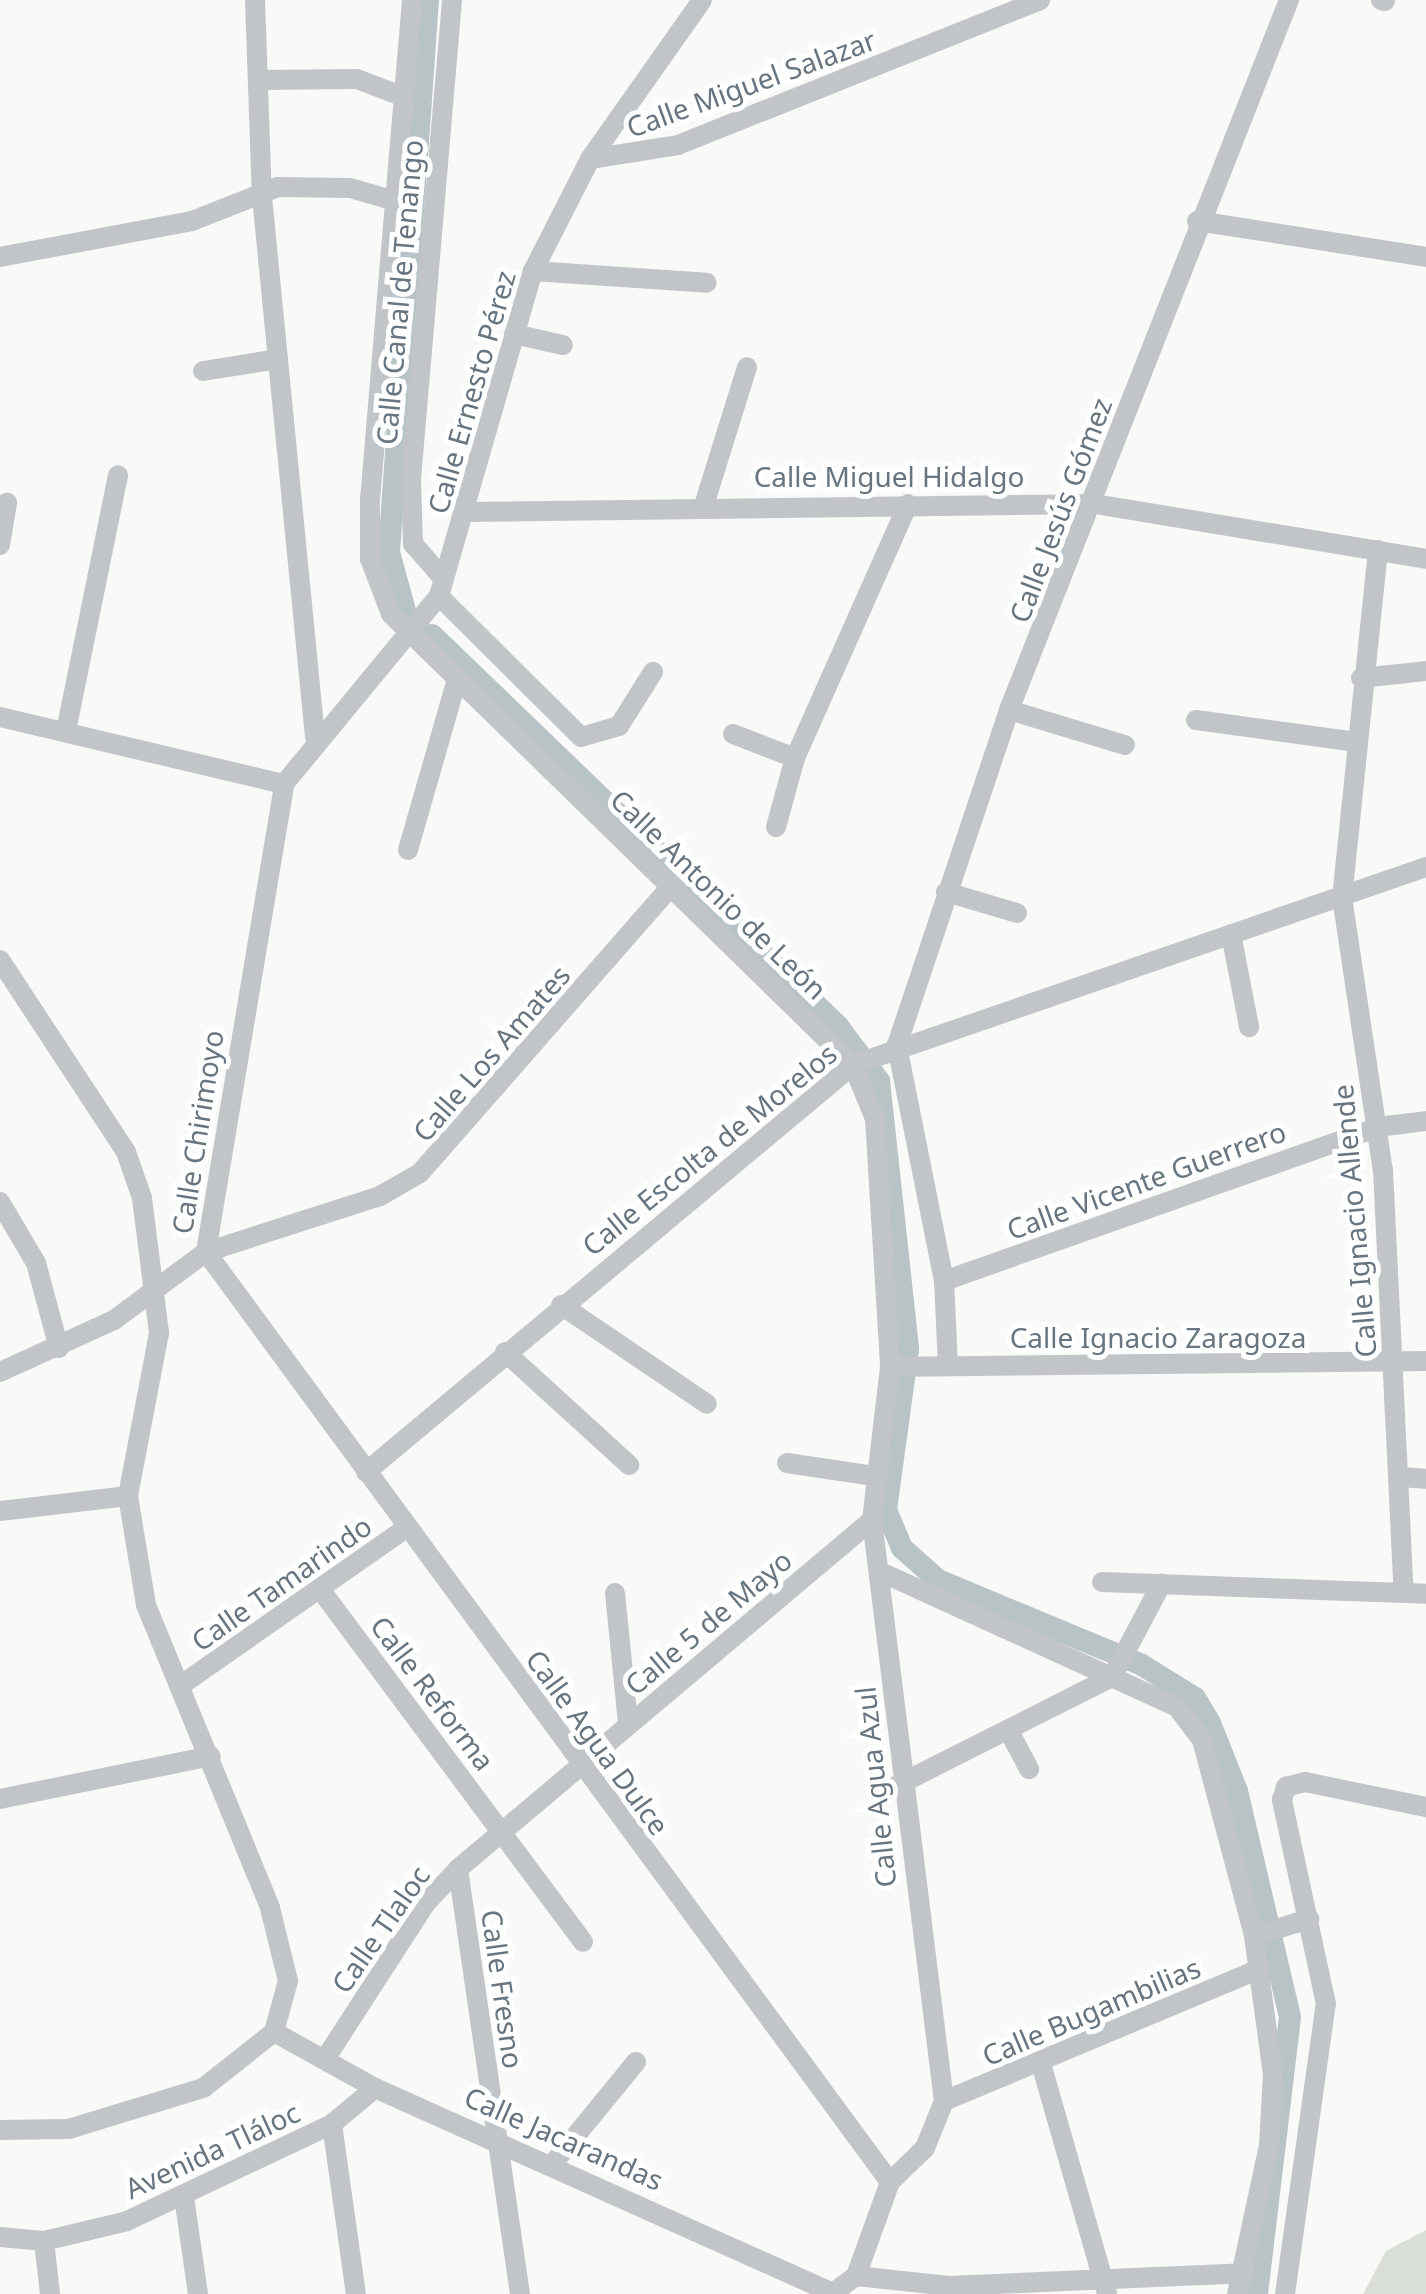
<!DOCTYPE html>
<html>
<head>
<meta charset="utf-8">
<style>
  body { margin:0 }
  #map { position:relative; width:1426px; height:2294px; overflow:hidden; background:#f9f9f7; font-family:"Noto Sans",sans-serif }
  div>[style] { position:absolute }
  .green>* { inset:0; background:#d9ded7 }
  .canal>* { height:22px; margin:-11px; padding:0 11px; transform-origin:11px; border-radius:11px; background:#b8c3c6 }
  .minor>* { height:20px; margin:-10px; padding:0 10px; transform-origin:10px; border-radius:10px; background:#c1c5c8 }
  span { translate:-50% -50%; white-space:nowrap; text-align:center; line-height:1.15; -webkit-text-stroke:10px #fff; paint-order:stroke }
  .street-label { font-size:28px; color:#66757f }
</style>
</head>
<body>
<div id="map">
  <div class="green">
    <div style="clip-path:polygon(1426px 2230px,1426px 2294px,1363px 2294px,1386px 2251px)"></div>
  </div>
  <div class="canal">
    <div style="left:405px;top:611px;width:61px;rotate:-105.2deg"></div>
    <div style="left:389px;top:552px;width:553px;rotate:-85.96deg"></div>
    <div style="left:432px;top:635px;width:564px;rotate:43.92deg"></div>
    <div style="left:838px;top:1026px;width:69px;rotate:53.3deg"></div>
    <div style="left:879px;top:1081px;width:270px;rotate:83.8deg"></div>
    <div style="left:908px;top:1349px;width:162px;rotate:97.8deg"></div>
    <div style="left:886px;top:1510px;width:41px;rotate:67.2deg"></div>
    <div style="left:902px;top:1548px;width:48px;rotate:41.6deg"></div>
    <div style="left:938px;top:1580px;width:221px;rotate:22.6deg"></div>
    <div style="left:1142px;top:1665px;width:62px;rotate:31.9deg"></div>
    <div style="left:1195px;top:1698px;width:29px;rotate:59deg"></div>
    <div style="left:1210px;top:1723px;width:73px;rotate:68.3deg"></div>
    <div style="left:1237px;top:1791px;width:232px;rotate:76.8deg"></div>
    <div style="left:1290px;top:2017px;width:279px;rotate:96.8deg"></div>
  </div>
  <div class="minor">
    <div style="left:255px;top:0;width:197px;rotate:88deg"></div>
    <div style="left:262px;top:197px;width:543px;rotate:84.39deg"></div>
    <div style="left:412px;top:0;width:499px;rotate:94.8deg"></div>
    <div style="left:370px;top:497px;width:62px;rotate:90deg"></div>
    <div style="left:370px;top:559px;width:59px;rotate:69.1deg"></div>
    <div style="left:391px;top:614px;width:646px;rotate:44.31deg"></div>
    <div style="left:853px;top:1065px;width:58px;rotate:67.8deg"></div>
    <div style="left:875px;top:1119px;width:248px;rotate:86.5deg"></div>
    <div style="left:890px;top:1367px;width:154px;rotate:96.7deg"></div>
    <div style="left:872px;top:1520px;width:585px;rotate:82.94deg"></div>
    <div style="left:944px;top:2101px;width:51px;rotate:112deg"></div>
    <div style="left:925px;top:2148px;width:49px;rotate:135.8deg"></div>
    <div style="left:1381px;top:0;width:4px;rotate:14deg"></div>
    <div style="left:258px;top:80px;width:99px;rotate:-0.6deg"></div>
    <div style="left:357px;top:79px;width:45px;rotate:20.9deg"></div>
    <div style="left:590px;top:159px;width:89px;rotate:-9deg"></div>
    <div style="left:678px;top:145px;width:390px;rotate:-21.8deg"></div>
    <div style="left:1197px;top:221px;width:232px;rotate:8.9deg"></div>
    <div style="left:0;top:257px;width:195px;rotate:-10.6deg"></div>
    <div style="left:192px;top:221px;width:92px;rotate:-21.6deg"></div>
    <div style="left:278px;top:187px;width:72px;rotate:0.8deg"></div>
    <div style="left:350px;top:188px;width:44px;rotate:15.9deg"></div>
    <div style="left:533px;top:271px;width:174px;rotate:3.9deg"></div>
    <div style="left:514px;top:334px;width:50px;rotate:12.7deg"></div>
    <div style="left:203px;top:371px;width:76px;rotate:-9.1deg"></div>
    <div style="left:705px;top:502px;width:141px;rotate:-72.7deg"></div>
    <div style="left:467px;top:512px;width:628px;rotate:-0.73deg"></div>
    <div style="left:1095px;top:504px;width:336px;rotate:9.4deg"></div>
    <div style="left:0;top:545px;width:43px;rotate:-80.5deg"></div>
    <div style="left:1378px;top:550px;width:349px;rotate:95.9deg"></div>
    <div style="left:1342px;top:897px;width:276px;rotate:81.5deg"></div>
    <div style="left:1383px;top:1170px;width:423px;rotate:87.2deg"></div>
    <div style="left:442px;top:577px;width:44px;rotate:-131.3deg"></div>
    <div style="left:413px;top:544px;width:65px;rotate:-91.8deg"></div>
    <div style="left:411px;top:479px;width:481px;rotate:-85.1deg"></div>
    <div style="left:439px;top:596px;width:200px;rotate:44.8deg"></div>
    <div style="left:581px;top:737px;width:40px;rotate:-16deg"></div>
    <div style="left:619px;top:726px;width:64px;rotate:-57.8deg"></div>
    <div style="left:1361px;top:678px;width:65px;rotate:-6.1deg"></div>
    <div style="left:1009px;top:710px;width:121px;rotate:16.8deg"></div>
    <div style="left:0;top:717px;width:292px;rotate:13.3deg"></div>
    <div style="left:1196px;top:720px;width:162px;rotate:7.8deg"></div>
    <div style="left:66px;top:731px;width:261px;rotate:-78.5deg"></div>
    <div style="left:733px;top:734px;width:66px;rotate:21.2deg"></div>
    <div style="left:776px;top:827px;width:72px;rotate:-74.6deg"></div>
    <div style="left:795px;top:758px;width:278px;rotate:-66deg"></div>
    <div style="left:408px;top:850px;width:174px;rotate:-74deg"></div>
    <div style="left:946px;top:892px;width:74px;rotate:16.5deg"></div>
    <div style="left:1231px;top:934px;width:95px;rotate:79deg"></div>
    <div style="left:0;top:960px;width:230px;rotate:56.7deg"></div>
    <div style="left:126px;top:1152px;width:49px;rotate:70.8deg"></div>
    <div style="left:142px;top:1198px;width:136px;rotate:82.8deg"></div>
    <div style="left:159px;top:1333px;width:166px;rotate:100.8deg"></div>
    <div style="left:128px;top:1496px;width:110px;rotate:80.6deg"></div>
    <div style="left:146px;top:1605px;width:327px;rotate:67.7deg"></div>
    <div style="left:270px;top:1908px;width:75px;rotate:76.1deg"></div>
    <div style="left:288px;top:1981px;width:53px;rotate:105.4deg"></div>
    <div style="left:274px;top:2032px;width:90px;rotate:141.7deg"></div>
    <div style="left:203px;top:2088px;width:140px;rotate:163deg"></div>
    <div style="left:69px;top:2129px;width:69px;rotate:179.2deg"></div>
    <div style="left:0;top:1202px;width:71px;rotate:59.5deg"></div>
    <div style="left:36px;top:1263px;width:88px;rotate:74.9deg"></div>
    <div style="left:206px;top:1252px;width:474px;rotate:-80.5deg"></div>
    <div style="left:284px;top:784px;width:244px;rotate:-50.5deg"></div>
    <div style="left:439px;top:596px;width:338px;rotate:-73.9deg"></div>
    <div style="left:533px;top:271px;width:126px;rotate:-63deg"></div>
    <div style="left:590px;top:159px;width:194px;rotate:-54.8deg"></div>
    <div style="left:206px;top:1252px;width:1154px;rotate:53.67deg"></div>
    <div style="left:944px;top:1281px;width:461px;rotate:-19.5deg"></div>
    <div style="left:1378px;top:1127px;width:48px;rotate:-7.1deg"></div>
    <div style="left:561px;top:1305px;width:176px;rotate:34.1deg"></div>
    <div style="left:505px;top:1352px;width:168px;rotate:42.3deg"></div>
    <div style="left:948px;top:1365px;width:84px;rotate:-92.7deg"></div>
    <div style="left:944px;top:1281px;width:241px;rotate:-101.3deg"></div>
    <div style="left:897px;top:1045px;width:353px;rotate:-71.5deg"></div>
    <div style="left:1009px;top:710px;width:763px;rotate:-68.48deg"></div>
    <div style="left:890px;top:1367px;width:536px;rotate:-0.64deg"></div>
    <div style="left:0;top:1372px;width:125px;rotate:-24.5deg"></div>
    <div style="left:114px;top:1320px;width:114px;rotate:-36.5deg"></div>
    <div style="left:206px;top:1252px;width:183px;rotate:-17.8deg"></div>
    <div style="left:380px;top:1196px;width:46px;rotate:-29.9deg"></div>
    <div style="left:420px;top:1173px;width:384px;rotate:-48.8deg"></div>
    <div style="left:787px;top:1463px;width:88px;rotate:8.5deg"></div>
    <div style="left:366px;top:1472px;width:635px;rotate:-39.89deg"></div>
    <div style="left:853px;top:1065px;width:606px;rotate:-19.06deg"></div>
    <div style="left:1399px;top:1477px;width:27px;rotate:4deg"></div>
    <div style="left:0;top:1511px;width:129px;rotate:-6.7deg"></div>
    <div style="left:883px;top:1573px;width:323px;rotate:24.5deg"></div>
    <div style="left:1177px;top:1707px;width:41px;rotate:52.9deg"></div>
    <div style="left:1202px;top:1740px;width:203px;rotate:75.1deg"></div>
    <div style="left:1254px;top:1936px;width:139px;rotate:82.2deg"></div>
    <div style="left:1273px;top:2074px;width:71px;rotate:93.2deg"></div>
    <div style="left:1269px;top:2145px;width:152px;rotate:102.1deg"></div>
    <div style="left:1102px;top:1582px;width:324px;rotate:2.1deg"></div>
    <div style="left:320px;top:1589px;width:440px;rotate:53.3deg"></div>
    <div style="left:615px;top:1593px;width:132px;rotate:84.3deg"></div>
    <div style="left:184px;top:1683px;width:273px;rotate:-34.9deg"></div>
    <div style="left:1010px;top:1733px;width:41px;rotate:62.2deg"></div>
    <div style="left:898px;top:1785px;width:240px;rotate:-26.8deg"></div>
    <div style="left:1112px;top:1677px;width:106px;rotate:-62deg"></div>
    <div style="left:0;top:1799px;width:215px;rotate:-11.5deg"></div>
    <div style="left:458px;top:1869px;width:429px;rotate:81.7deg"></div>
    <div style="left:1254px;top:1936px;width:58px;rotate:-17.2deg"></div>
    <div style="left:274px;top:2032px;width:115px;rotate:29deg"></div>
    <div style="left:375px;top:2088px;width:504px;rotate:24.12deg"></div>
    <div style="left:327px;top:2056px;width:182px;rotate:-57.1deg"></div>
    <div style="left:426px;top:1903px;width:47px;rotate:-46.7deg"></div>
    <div style="left:458px;top:1869px;width:541px;rotate:-40.13deg"></div>
    <div style="left:1042px;top:2067px;width:236px;rotate:74deg"></div>
    <div style="left:944px;top:2101px;width:342px;rotate:-22.7deg"></div>
    <div style="left:332px;top:2124px;width:172px;rotate:82deg"></div>
    <div style="left:555px;top:2161px;width:128px;rotate:-50.7deg"></div>
    <div style="left:184px;top:2197px;width:98px;rotate:81.8deg"></div>
    <div style="left:0;top:2237px;width:44px;rotate:5.2deg"></div>
    <div style="left:44px;top:2241px;width:85px;rotate:-13.5deg"></div>
    <div style="left:127px;top:2221px;width:227px;rotate:-25.3deg"></div>
    <div style="left:332px;top:2124px;width:56px;rotate:-39.9deg"></div>
    <div style="left:44px;top:2241px;width:53px;rotate:83.5deg"></div>
    <div style="left:856px;top:2276px;width:100px;rotate:-70.1deg"></div>
    <div style="left:834px;top:2292px;width:27px;rotate:-36deg"></div>
    <div style="left:856px;top:2276px;width:95px;rotate:6.1deg"></div>
    <div style="left:950px;top:2286px;width:294px;rotate:-2.5deg"></div>
    <div style="left:1285px;top:2294px;width:293px;rotate:-82deg"></div>
    <div style="left:1326px;top:2004px;width:209px;rotate:-102.2deg"></div>
    <div style="left:1282px;top:1800px;width:14px;rotate:-73deg"></div>
    <div style="left:1286px;top:1787px;width:20px;rotate:-15deg"></div>
    <div style="left:1305px;top:1782px;width:124px;rotate:11.7deg"></div>
  </div>
  <div class="street-label">
    <span style="left:751px;top:83px;rotate:-20deg">Calle Miguel Salazar</span>
    <span style="left:399px;top:292px;rotate:-85deg">Calle Canal de Tenango</span>
    <span style="left:471px;top:392px;rotate:-74deg">Calle Ernesto Pérez</span>
    <span style="left:889px;top:476px">Calle Miguel Hidalgo</span>
    <span style="left:1060px;top:510px;rotate:-69deg">Calle Jesús Gómez</span>
    <span style="left:719px;top:894px;rotate:44deg">Calle Antonio de León</span>
    <span style="left:491px;top:1053px;rotate:-49deg">Calle Los Amates</span>
    <span style="left:197px;top:1132px;rotate:-81deg">Calle Chirimoyo</span>
    <span style="left:709px;top:1149px;rotate:-39deg">Calle Escolta de Morelos</span>
    <span style="left:1146px;top:1180px;rotate:-20deg">Calle Vicente Guerrero</span>
    <span style="left:1354px;top:1221px;rotate:-95deg">Calle Ignacio Allende</span>
    <span style="left:1158px;top:1337px">Calle Ignacio Zaragoza</span>
    <span style="left:281px;top:1583px;rotate:-35deg">Calle Tamarindo</span>
    <span style="left:708px;top:1622px;rotate:-40deg">Calle 5 de Mayo</span>
    <span style="left:433px;top:1693px;rotate:53deg">Calle Reforma</span>
    <span style="left:598px;top:1742px;rotate:54deg">Calle Agua Dulce</span>
    <span style="left:875px;top:1787px;rotate:-96deg">Calle Agua Azul</span>
    <span style="left:380px;top:1929px;rotate:-55deg">Calle Tlaloc</span>
    <span style="left:503px;top:1989px;rotate:82deg">Calle Fresno</span>
    <span style="left:1091px;top:2011px;rotate:-23deg">Calle Bugambilias</span>
    <span style="left:564px;top:2138px;rotate:24deg">Calle Jacarandas</span>
    <span style="left:212px;top:2150px;rotate:-25deg">Avenida Tláloc</span>
  </div>
</div>
</body>
</html>
